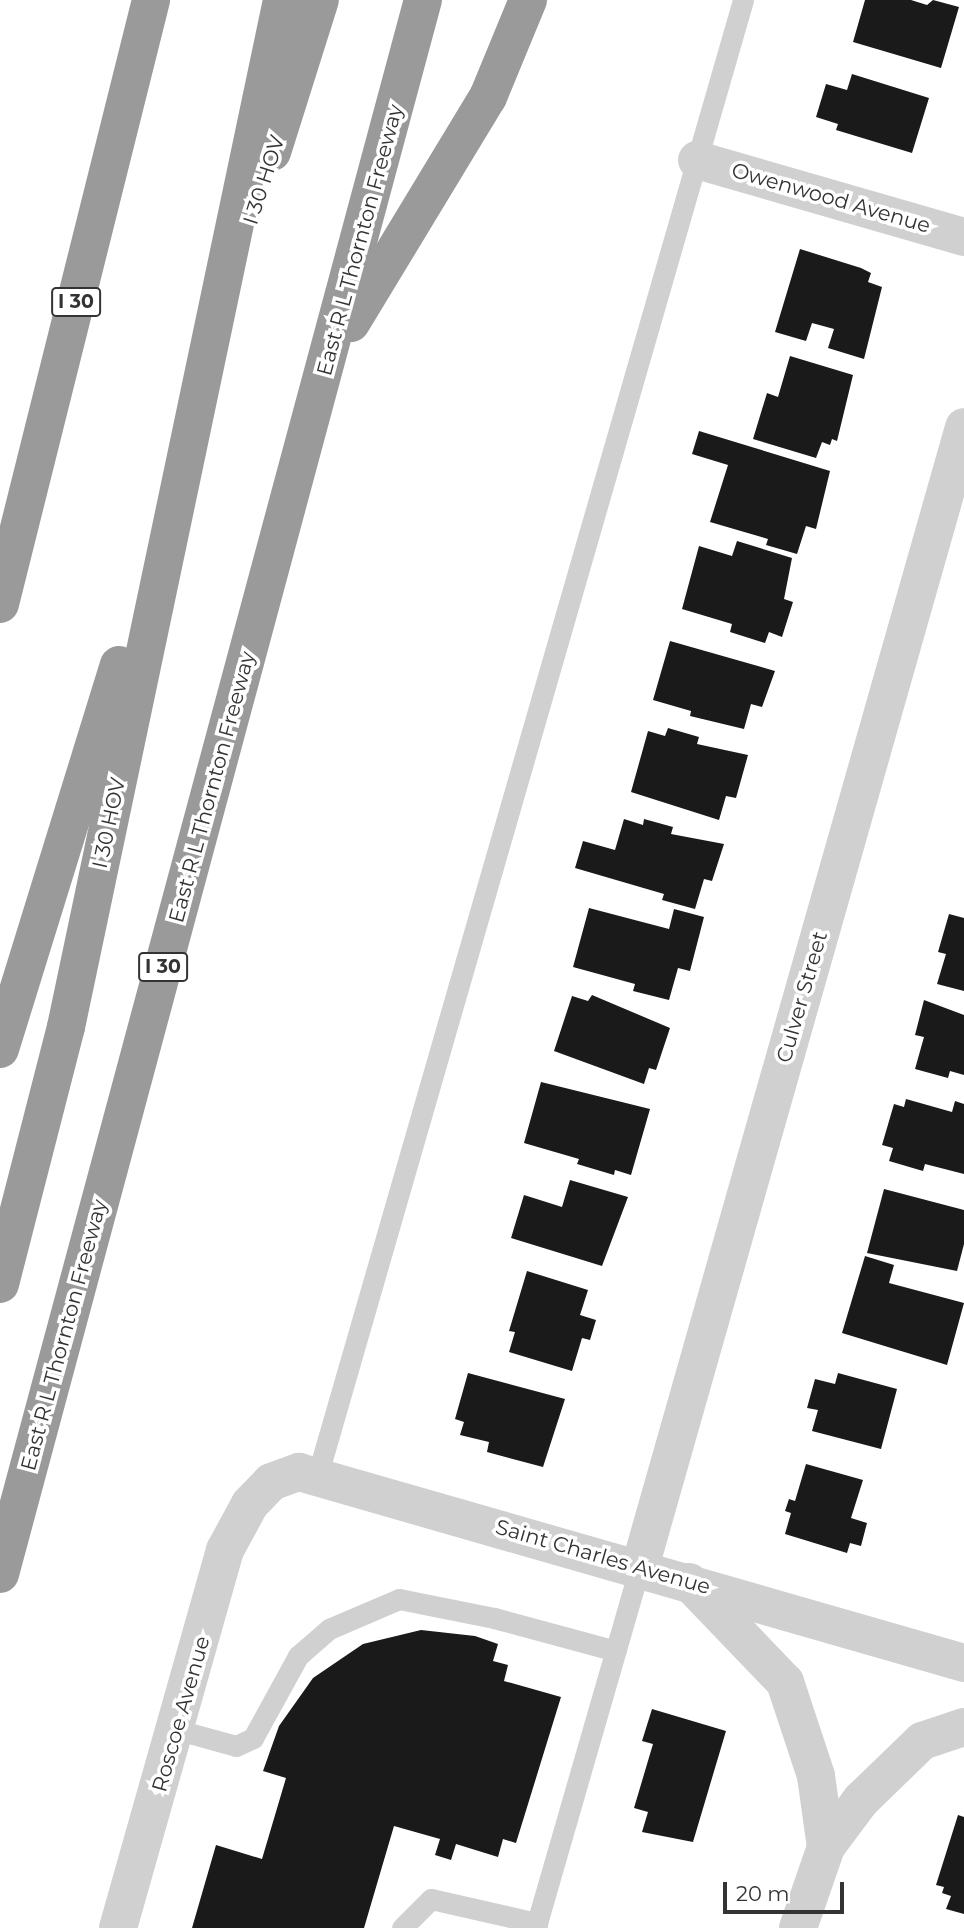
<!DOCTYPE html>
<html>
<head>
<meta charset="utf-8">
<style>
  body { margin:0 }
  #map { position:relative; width:964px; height:1928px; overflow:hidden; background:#fff; font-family:Montserrat,sans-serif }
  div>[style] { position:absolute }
  .building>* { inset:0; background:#1a1a1a }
  .service>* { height:21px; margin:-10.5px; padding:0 10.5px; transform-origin:10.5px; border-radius:10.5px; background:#d0d0d0 }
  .minor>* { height:38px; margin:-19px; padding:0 19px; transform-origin:19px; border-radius:19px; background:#d0d0d0 }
  .tertiary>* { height:38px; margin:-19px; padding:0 19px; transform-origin:19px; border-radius:19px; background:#d0d0d0 }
  .motorway>* { height:38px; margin:-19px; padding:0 19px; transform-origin:19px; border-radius:19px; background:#9a9a9a }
  span { translate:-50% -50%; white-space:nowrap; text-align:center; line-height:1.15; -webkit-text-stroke:7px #fff; paint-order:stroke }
  .shield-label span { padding:2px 5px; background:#fff; border:2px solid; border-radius:5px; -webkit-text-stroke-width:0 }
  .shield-label { font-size:19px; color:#333; font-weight:700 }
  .street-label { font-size:21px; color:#333 }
  .scale { position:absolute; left:723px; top:1882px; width:121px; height:32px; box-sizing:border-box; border:4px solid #333; border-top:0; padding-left:9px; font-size:21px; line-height:24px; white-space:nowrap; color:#333; -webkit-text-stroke:5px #fff; paint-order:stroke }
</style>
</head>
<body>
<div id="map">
  <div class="building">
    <div style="clip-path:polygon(865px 0,911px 0,927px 5px,933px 0,959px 7px,941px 68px,853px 42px)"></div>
    <div style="clip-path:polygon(852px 74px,929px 98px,912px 153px,836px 130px,838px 124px,816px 117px,826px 84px,847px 90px)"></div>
    <div style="clip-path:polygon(800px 249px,861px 268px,871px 273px,868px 282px,882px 287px,864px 359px,828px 348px,834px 329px,812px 323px,806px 341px,775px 332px)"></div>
    <div style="clip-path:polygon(790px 356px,853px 375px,837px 441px,832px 439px,830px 445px,822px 442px,816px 458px,753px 439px,767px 393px,778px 397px)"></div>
    <div style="clip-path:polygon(699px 431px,830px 471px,816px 529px,806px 526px,797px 554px,766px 545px,768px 539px,710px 522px,728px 465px,692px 454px)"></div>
    <div style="clip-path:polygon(737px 541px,792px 558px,784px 599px,793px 602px,782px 637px,769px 632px,765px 643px,730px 632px,732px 624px,682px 609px,699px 546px,732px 556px)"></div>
    <div style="clip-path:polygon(670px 641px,775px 671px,762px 707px,751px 704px,744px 729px,690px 716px,691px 711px,653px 700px)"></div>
    <div style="clip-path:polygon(668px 728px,699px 737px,697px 744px,748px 755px,736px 798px,726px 796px,719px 820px,631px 792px,648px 731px,665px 736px)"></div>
    <div style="clip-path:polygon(624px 819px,643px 825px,644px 819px,673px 827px,671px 834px,724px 844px,712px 881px,704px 879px,695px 909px,662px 900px,664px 894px,575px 868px,583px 841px,615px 850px)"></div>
    <div style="clip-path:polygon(589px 908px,669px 929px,674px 909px,704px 917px,690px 971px,678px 968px,669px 1000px,633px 991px,635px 984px,573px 967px)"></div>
    <div style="clip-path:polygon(949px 914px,964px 918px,964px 991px,937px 984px,946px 954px,938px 952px)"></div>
    <div style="clip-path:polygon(592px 995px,670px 1028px,656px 1070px,649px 1068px,644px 1084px,554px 1051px,572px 996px,588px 1001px)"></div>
    <div style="clip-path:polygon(924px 1000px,964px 1015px,964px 1075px,950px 1071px,948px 1078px,915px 1069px,924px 1037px,915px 1035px)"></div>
    <div style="clip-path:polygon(541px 1082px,650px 1109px,631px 1175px,615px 1170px,614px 1175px,577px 1164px,579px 1159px,524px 1143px)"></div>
    <div style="clip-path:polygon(906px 1099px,952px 1112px,955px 1101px,964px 1104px,964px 1174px,925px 1164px,923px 1171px,889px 1161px,893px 1148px,882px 1145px,894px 1104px,904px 1107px)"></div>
    <div style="clip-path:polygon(570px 1180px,628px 1197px,602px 1266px,511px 1238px,524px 1195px,562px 1207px)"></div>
    <div style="clip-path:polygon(884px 1189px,964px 1210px,964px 1244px,957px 1271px,867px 1253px)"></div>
    <div style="clip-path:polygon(865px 1256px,894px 1265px,889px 1283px,964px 1303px,947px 1365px,842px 1333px)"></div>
    <div style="clip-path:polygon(527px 1271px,588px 1290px,580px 1315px,596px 1320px,590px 1340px,582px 1338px,572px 1371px,509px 1352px,515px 1332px,509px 1331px)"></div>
    <div style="clip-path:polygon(468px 1373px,565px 1399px,543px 1467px,487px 1452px,489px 1442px,460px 1435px,464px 1422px,455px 1419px)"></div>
    <div style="clip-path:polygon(838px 1373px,897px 1389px,881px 1449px,812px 1431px,818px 1410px,807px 1408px,815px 1379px,835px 1384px)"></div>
    <div style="clip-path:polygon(806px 1464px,863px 1480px,851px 1518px,867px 1523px,861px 1546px,850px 1543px,847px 1553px,785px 1534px,791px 1513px,785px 1511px,789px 1499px,795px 1501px)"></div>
    <div style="clip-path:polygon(421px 1630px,475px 1636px,498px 1644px,493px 1661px,508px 1665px,504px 1681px,561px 1697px,516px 1843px,503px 1839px,498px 1857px,456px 1844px,451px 1860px,435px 1855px,440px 1839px,394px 1826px,364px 1928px,192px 1928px,216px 1845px,262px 1859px,286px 1778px,263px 1771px,279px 1726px,313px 1678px,363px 1644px)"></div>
    <div style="clip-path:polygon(652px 1709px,726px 1731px,693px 1842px,642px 1832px,648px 1812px,634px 1808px,653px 1744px,642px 1741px)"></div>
    <div style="clip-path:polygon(958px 1815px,964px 1817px,964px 1914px,946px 1909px,951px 1896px,942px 1893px,944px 1887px,936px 1885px)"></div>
  </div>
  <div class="service">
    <div style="left:317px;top:1477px;width:1537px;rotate:-73.91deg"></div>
    <div style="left:178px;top:1730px;width:60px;rotate:15.4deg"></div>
    <div style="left:236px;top:1746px;width:19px;rotate:-25deg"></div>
    <div style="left:253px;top:1738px;width:94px;rotate:-61.2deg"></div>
    <div style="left:298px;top:1656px;width:41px;rotate:-41.1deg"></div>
    <div style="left:329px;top:1629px;width:76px;rotate:-23.2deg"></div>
    <div style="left:399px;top:1599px;width:97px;rotate:11.3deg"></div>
    <div style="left:494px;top:1618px;width:126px;rotate:15.1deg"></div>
    <div style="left:402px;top:1928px;width:41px;rotate:-45deg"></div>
    <div style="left:431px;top:1899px;width:109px;rotate:12.8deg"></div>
    <div style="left:537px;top:1923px;width:371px;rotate:-73.9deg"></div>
  </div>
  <div class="minor">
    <div style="left:697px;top:160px;width:278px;rotate:16.1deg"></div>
    <div style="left:250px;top:1504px;width:30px;rotate:-46deg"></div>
    <div style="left:271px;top:1482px;width:30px;rotate:-20deg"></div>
    <div style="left:299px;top:1472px;width:692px;rotate:16.03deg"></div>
    <div style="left:640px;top:1567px;width:1185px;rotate:-74.13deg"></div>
    <div style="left:689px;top:1582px;width:139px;rotate:46.2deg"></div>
    <div style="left:785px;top:1682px;width:99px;rotate:71.7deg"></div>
    <div style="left:816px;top:1776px;width:72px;rotate:82deg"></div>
    <div style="left:798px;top:1928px;width:86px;rotate:-70.9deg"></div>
    <div style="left:826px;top:1847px;width:59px;rotate:-53.3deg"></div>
    <div style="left:861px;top:1800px;width:85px;rotate:-44deg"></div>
    <div style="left:922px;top:1741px;width:44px;rotate:-18.4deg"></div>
  </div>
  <div class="tertiary">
    <div style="left:118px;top:1928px;width:393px;rotate:-74.2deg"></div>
    <div style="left:225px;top:1550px;width:52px;rotate:-61.5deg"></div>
  </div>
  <div class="motorway">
    <div style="left:272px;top:152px;width:159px;rotate:-72.5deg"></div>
    <div style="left:351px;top:323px;width:264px;rotate:-58.8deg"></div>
    <div style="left:488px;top:97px;width:105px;rotate:-67.6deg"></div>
    <div style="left:0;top:604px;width:623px;rotate:-75.96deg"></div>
    <div style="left:0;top:1049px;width:402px;rotate:-72.8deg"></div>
    <div style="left:0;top:1284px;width:265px;rotate:-75.6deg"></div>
    <div style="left:66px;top:1027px;width:1049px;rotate:-78.12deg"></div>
    <div style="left:0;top:1574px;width:1630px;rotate:-74.96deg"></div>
  </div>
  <div class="shield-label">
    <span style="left:76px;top:302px">I 30</span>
    <span style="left:163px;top:967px">I 30</span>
  </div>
  <div class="street-label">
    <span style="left:264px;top:180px;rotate:-72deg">I 30 HOV</span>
    <span style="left:831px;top:198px;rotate:16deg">Owenwood Avenue</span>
    <span style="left:360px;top:240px;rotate:-75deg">East R L Thornton Freeway</span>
    <span style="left:212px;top:787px;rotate:-75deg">East R L Thornton Freeway</span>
    <span style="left:109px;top:823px;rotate:-78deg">I 30 HOV</span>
    <span style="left:802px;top:997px;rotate:-74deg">Culver Street</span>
    <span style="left:64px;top:1335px;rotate:-75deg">East R L Thornton Freeway</span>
    <span style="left:603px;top:1557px;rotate:16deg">Saint Charles Avenue</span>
    <span style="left:181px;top:1714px;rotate:-74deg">Roscoe Avenue</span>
  </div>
  <div class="scale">20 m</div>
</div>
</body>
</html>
